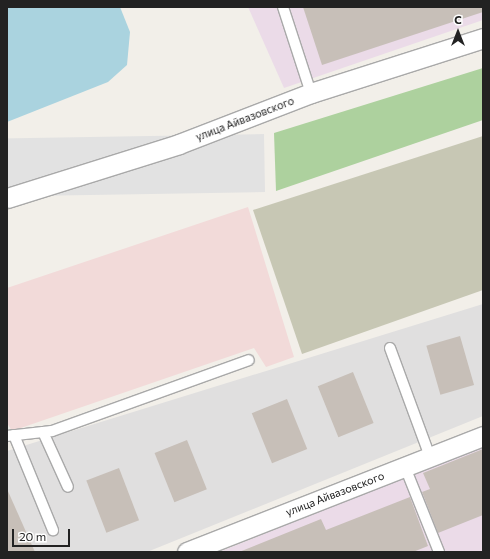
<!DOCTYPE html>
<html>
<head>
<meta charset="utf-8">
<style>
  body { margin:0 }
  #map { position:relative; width:490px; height:559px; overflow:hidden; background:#f2efe9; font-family:Commissioner,sans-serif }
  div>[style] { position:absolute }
  .residential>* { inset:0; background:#e0dfdf }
  .commercial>* { inset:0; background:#f2dad9 }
  .industrial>* { inset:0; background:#ebdbe8 }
  .construction>* { inset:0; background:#c7c7b4 }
  .forest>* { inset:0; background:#add19e }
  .parking>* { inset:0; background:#e2e2e2; transform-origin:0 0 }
  .water>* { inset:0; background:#aad3df }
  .building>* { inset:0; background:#c7bfb8; transform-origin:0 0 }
  .roads { filter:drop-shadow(1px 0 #a9a9a9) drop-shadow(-1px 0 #a9a9a9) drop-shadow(0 1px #a9a9a9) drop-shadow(0 -1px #a9a9a9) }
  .lane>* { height:10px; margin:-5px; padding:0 5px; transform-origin:5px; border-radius:5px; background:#fff }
  .street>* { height:19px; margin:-9.5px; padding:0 9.5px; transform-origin:9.5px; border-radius:9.5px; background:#fff }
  span { translate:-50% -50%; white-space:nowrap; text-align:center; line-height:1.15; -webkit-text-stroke:4px #fff; paint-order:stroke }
  .street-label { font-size:11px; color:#222 }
  .frame { position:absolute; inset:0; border:8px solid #222; pointer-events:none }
  .north { position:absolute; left:438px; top:12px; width:40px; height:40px; -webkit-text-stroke:3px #fff; paint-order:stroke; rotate:0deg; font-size:11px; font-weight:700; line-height:16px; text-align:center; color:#222 }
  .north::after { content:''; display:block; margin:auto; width:14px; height:18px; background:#222; clip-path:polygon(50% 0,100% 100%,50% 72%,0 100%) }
  .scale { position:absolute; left:12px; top:529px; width:58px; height:18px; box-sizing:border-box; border:2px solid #222; border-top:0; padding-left:5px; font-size:12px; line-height:14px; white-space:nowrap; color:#222; -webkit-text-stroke:3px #fff; paint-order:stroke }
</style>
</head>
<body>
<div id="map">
  <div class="residential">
    <div style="clip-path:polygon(483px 304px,483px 416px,147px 552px,7px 552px,7px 451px)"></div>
  </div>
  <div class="commercial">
    <div style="clip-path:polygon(248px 207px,294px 357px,266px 367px,254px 348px,12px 431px,7px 423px,7px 288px)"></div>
  </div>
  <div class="industrial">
    <div style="clip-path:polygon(248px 7px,483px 7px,483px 20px,284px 88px)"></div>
    <div style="clip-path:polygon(483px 446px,483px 552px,219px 552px)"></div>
  </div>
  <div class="construction">
    <div style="clip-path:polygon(483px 136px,483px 290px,302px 354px,253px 210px)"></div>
  </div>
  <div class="forest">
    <div style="clip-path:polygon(483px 68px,483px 120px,276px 191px,274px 133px)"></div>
  </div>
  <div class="parking">
    <div style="left:264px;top:134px;width:58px;height:270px;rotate:89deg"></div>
  </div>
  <div class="water">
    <div style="clip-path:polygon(7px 7px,120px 7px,130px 32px,127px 65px,108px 82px,7px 122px)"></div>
  </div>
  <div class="building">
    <div style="clip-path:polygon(303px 7px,483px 7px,483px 12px,322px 65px)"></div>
    <div style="left:460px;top:336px;width:51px;height:35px;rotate:74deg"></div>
    <div style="left:353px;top:372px;width:55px;height:38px;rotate:68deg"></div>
    <div style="left:287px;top:399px;width:54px;height:38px;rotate:68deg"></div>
    <div style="left:187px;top:440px;width:53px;height:35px;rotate:68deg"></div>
    <div style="clip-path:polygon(483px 449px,483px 515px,438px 533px,422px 492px,430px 489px,423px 473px)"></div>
    <div style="left:119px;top:468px;width:56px;height:35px;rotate:69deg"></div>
    <div style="clip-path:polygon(7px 489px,35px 552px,7px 552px)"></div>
    <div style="clip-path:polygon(410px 497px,428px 546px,413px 552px,239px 552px,321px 519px,326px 530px)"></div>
  </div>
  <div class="roads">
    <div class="lane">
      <div style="left:283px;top:7px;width:90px;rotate:72deg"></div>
      <div style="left:390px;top:348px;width:116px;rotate:69.8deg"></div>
      <div style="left:43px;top:432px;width:60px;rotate:65.6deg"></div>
      <div style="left:14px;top:435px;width:103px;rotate:67.7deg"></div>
      <div style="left:7px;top:436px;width:45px;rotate:-6.3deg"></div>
      <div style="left:52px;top:431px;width:209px;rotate:-19.8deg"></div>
      <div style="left:405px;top:467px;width:92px;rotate:68.2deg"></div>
    </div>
    <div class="street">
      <div style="left:7px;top:198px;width:180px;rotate:-17.4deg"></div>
      <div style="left:179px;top:144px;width:142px;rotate:-21.1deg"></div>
      <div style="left:311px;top:93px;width:181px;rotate:-17.7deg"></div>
      <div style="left:187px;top:552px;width:318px;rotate:-21.4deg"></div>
    </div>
  </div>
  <div class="street-label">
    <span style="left:245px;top:119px;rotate:-21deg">улица Айвазовского</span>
    <span style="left:335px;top:494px;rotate:-21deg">улица Айвазовского</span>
  </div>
  <div class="frame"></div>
  <div class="north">С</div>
  <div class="scale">20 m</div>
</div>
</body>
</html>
